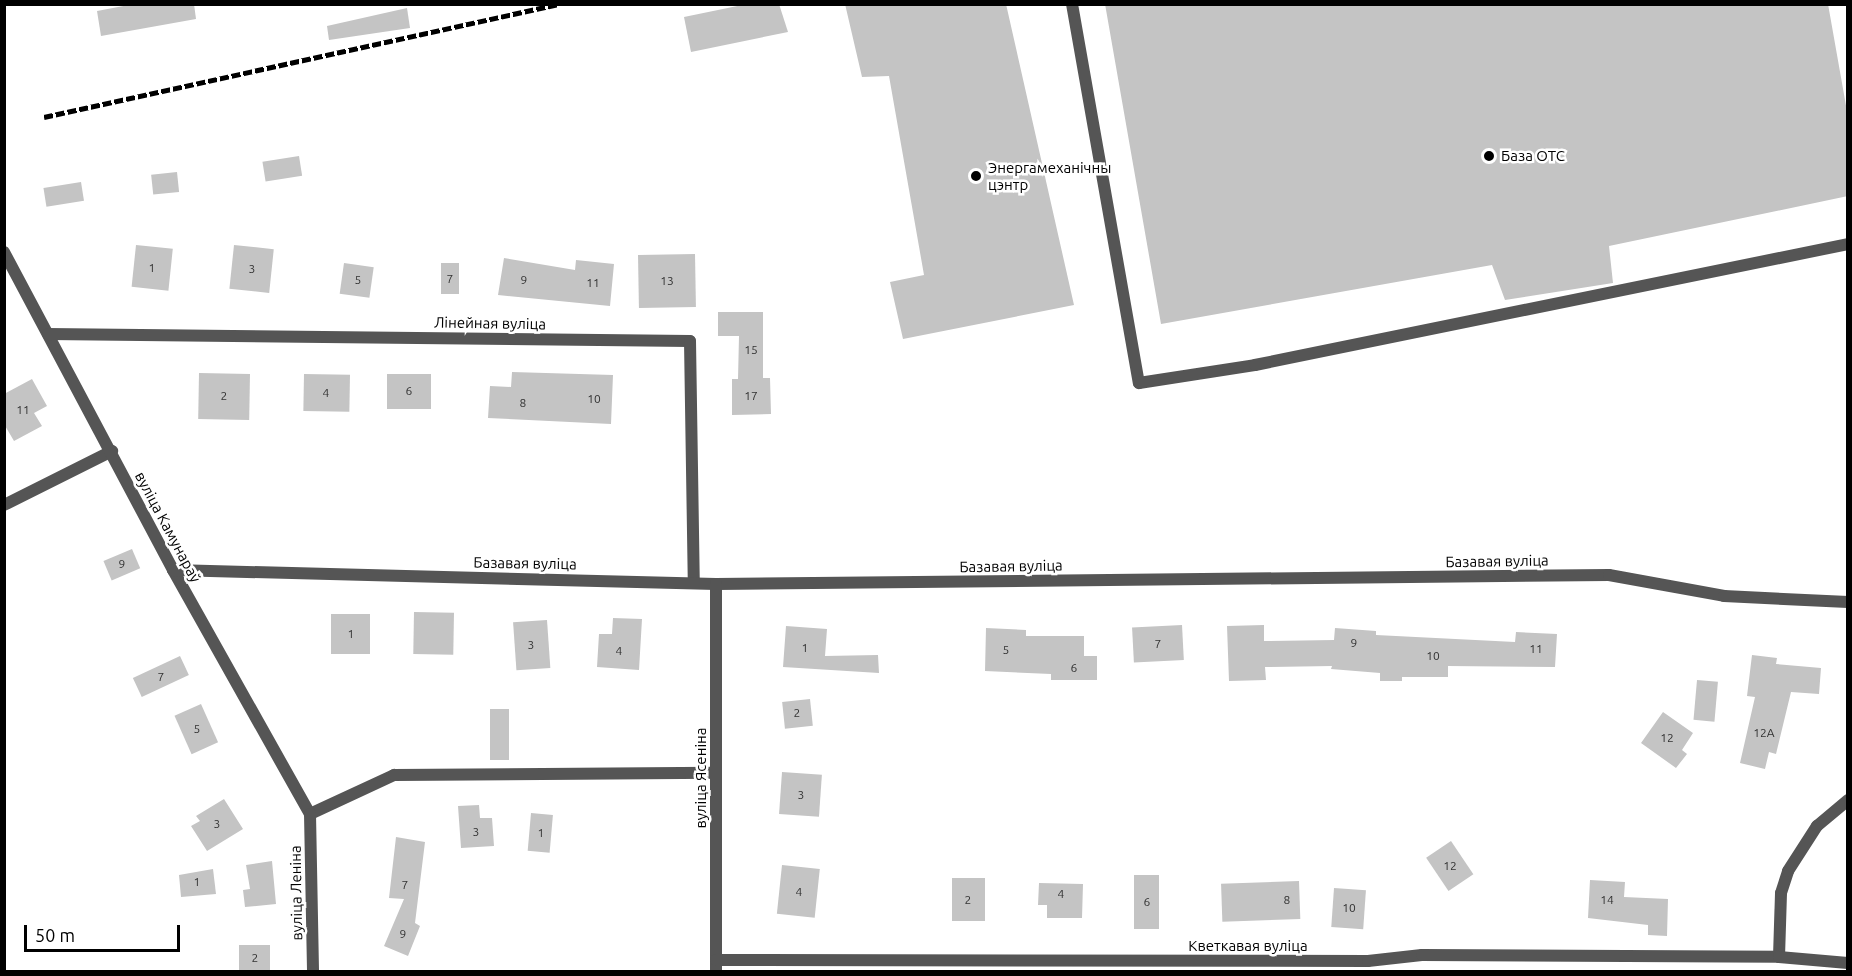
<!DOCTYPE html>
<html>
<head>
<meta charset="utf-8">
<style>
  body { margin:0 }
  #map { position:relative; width:1852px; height:976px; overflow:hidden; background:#fff; font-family:Ubuntu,sans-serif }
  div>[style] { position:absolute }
  .building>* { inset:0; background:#c4c4c4; transform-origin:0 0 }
  .service>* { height:12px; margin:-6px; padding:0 6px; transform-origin:6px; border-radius:6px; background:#555 }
  .minor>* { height:12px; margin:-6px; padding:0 6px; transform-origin:6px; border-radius:6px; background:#555 }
  .rail>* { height:4.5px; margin-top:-2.25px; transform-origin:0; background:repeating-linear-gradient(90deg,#000 0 9px,transparent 0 12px) }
  .dots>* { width:16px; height:16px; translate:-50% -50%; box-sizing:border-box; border:3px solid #fff; border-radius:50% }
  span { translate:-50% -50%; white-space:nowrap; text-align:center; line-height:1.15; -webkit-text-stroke:5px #fff; paint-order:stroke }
  .number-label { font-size:12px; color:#313131 }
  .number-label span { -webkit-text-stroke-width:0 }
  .poi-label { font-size:15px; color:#000 }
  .left { translate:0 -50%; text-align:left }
  .street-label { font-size:15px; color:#000 }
  .frame { position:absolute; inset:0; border:6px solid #000; pointer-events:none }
  .scale { position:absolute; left:24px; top:925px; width:156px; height:27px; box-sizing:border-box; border:3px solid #000; border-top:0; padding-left:8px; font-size:18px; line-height:21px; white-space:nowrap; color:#000; -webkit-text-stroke:4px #fff; paint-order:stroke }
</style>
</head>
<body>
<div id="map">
  <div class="building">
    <div style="clip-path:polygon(134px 4px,194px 4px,196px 19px,101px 36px,97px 11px)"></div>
    <div style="clip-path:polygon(747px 4px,779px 4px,788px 32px,691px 52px,684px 17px)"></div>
    <div style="clip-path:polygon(845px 4px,1006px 4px,1074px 305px,903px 339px,890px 282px,924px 275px,889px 76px,862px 77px)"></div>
    <div style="clip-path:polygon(1105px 4px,1828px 4px,1848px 117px,1848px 196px,1609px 246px,1613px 283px,1505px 300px,1492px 265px,1161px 324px)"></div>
    <div style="clip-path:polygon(407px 8px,410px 28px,329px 40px,327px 26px)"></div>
    <div style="left:299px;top:156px;width:20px;height:37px;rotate:81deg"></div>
    <div style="left:177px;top:172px;width:20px;height:26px;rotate:84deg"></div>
    <div style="left:81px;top:182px;width:19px;height:38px;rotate:81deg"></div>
    <div style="left:136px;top:245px;width:37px;height:42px;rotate:6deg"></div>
    <div style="left:234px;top:245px;width:40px;height:44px;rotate:6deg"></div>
    <div style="left:695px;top:254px;width:53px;height:57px;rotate:89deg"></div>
    <div style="clip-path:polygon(504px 258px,575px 270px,576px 260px,614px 264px,610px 306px,498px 295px)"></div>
    <div style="left:344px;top:263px;width:30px;height:31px;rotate:8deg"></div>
    <div style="left:441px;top:263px;width:18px;height:31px"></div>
    <div style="clip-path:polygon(718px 312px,763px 312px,763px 378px,770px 378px,771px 414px,732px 415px,732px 379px,738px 379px,739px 336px,718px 336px)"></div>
    <div style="clip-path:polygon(512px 372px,613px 375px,611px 424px,488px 418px,490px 386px,511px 387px)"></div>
    <div style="left:199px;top:373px;width:51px;height:46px;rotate:1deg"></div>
    <div style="left:304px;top:374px;width:46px;height:37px;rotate:1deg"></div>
    <div style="left:387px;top:374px;width:44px;height:35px"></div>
    <div style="clip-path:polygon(32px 379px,47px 406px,34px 413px,42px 426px,14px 441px,4px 424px,4px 394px)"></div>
    <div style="left:132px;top:549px;width:21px;height:31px;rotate:67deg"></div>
    <div style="left:414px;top:612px;width:40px;height:42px;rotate:1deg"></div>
    <div style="left:370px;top:614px;width:40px;height:39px;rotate:90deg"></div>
    <div style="clip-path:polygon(613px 618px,642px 619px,639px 670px,597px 667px,599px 634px,612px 634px)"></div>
    <div style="left:547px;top:620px;width:48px;height:34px;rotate:86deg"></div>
    <div style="left:1182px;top:625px;width:35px;height:50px;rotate:87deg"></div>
    <div style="clip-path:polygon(1264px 625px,1264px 641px,1334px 640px,1335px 628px,1376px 631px,1376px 635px,1515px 642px,1516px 632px,1557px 634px,1555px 667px,1448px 666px,1448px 677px,1402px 677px,1402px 681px,1380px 681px,1380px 673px,1331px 669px,1332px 666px,1265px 667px,1266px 680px,1229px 681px,1227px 626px)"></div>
    <div style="clip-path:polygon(786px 626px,827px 629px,825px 656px,878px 655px,879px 673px,783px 667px)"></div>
    <div style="clip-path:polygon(986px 628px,1026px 630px,1026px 636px,1084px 636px,1084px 656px,1097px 656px,1097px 680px,1051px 680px,1051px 674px,985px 671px)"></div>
    <div style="clip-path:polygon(1752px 655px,1777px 658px,1776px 664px,1821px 668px,1819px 694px,1791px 692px,1776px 754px,1769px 752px,1765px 769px,1740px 763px,1755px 697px,1747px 696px)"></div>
    <div style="left:180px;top:656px;width:21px;height:52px;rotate:65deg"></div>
    <div style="left:1697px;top:680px;width:21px;height:40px;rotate:5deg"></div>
    <div style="left:810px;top:699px;width:27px;height:28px;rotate:84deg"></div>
    <div style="left:201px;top:704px;width:42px;height:29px;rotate:66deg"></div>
    <div style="left:490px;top:709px;width:19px;height:51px"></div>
    <div style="clip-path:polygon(1663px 712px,1693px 733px,1682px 750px,1687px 754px,1676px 768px,1641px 743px)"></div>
    <div style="left:782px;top:772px;width:40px;height:42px;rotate:4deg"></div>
    <div style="clip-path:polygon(224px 799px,243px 829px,207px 851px,191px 826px,200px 821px,196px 816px)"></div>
    <div style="clip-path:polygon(479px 805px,480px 818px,492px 818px,494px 846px,461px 848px,458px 806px)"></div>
    <div style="left:531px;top:813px;width:22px;height:38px;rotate:5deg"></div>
    <div style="clip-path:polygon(396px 837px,425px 842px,415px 923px,420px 926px,408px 956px,384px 946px,404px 899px,389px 898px)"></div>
    <div style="left:1451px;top:841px;width:40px;height:30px;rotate:56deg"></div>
    <div style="clip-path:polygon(272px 861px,276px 904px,245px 907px,243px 890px,250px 889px,246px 865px)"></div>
    <div style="left:782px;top:865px;width:38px;height:49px;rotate:6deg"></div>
    <div style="clip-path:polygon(213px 869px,216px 894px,181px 897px,179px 875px)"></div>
    <div style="left:1134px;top:875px;width:25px;height:54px"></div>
    <div style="left:952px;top:878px;width:33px;height:43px"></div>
    <div style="clip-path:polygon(1590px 880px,1625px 882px,1624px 897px,1668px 899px,1667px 936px,1648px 935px,1648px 925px,1588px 918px)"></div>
    <div style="left:1299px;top:881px;width:38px;height:78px;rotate:88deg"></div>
    <div style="clip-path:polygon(1039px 883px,1083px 884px,1082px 918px,1047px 918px,1047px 905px,1038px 905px)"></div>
    <div style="left:1334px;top:888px;width:32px;height:39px;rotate:4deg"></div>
    <div style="left:239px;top:945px;width:31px;height:27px"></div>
  </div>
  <div class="service">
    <div style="left:1072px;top:4px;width:385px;rotate:80deg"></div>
    <div style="left:1139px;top:383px;width:117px;rotate:-8.8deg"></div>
    <div style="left:1255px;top:365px;width:605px;rotate:-11.53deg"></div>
    <div style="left:4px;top:505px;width:121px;rotate:-26.6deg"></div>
    <div style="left:310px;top:814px;width:93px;rotate:-24.9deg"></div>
    <div style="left:394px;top:775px;width:322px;rotate:-0.4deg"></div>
  </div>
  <div class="minor">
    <div style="left:4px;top:252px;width:360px;rotate:62deg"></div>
    <div style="left:173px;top:570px;width:280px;rotate:60.7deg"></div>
    <div style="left:310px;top:814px;width:158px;rotate:88.9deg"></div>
    <div style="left:48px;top:334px;width:642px;rotate:0.62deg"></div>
    <div style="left:690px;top:341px;width:242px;rotate:89.1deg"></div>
    <div style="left:173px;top:570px;width:543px;rotate:1.48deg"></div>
    <div style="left:716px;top:584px;width:893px;rotate:-0.58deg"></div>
    <div style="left:1609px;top:575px;width:117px;rotate:10.3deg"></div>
    <div style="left:1724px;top:596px;width:124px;rotate:2.8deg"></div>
    <div style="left:716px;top:584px;width:388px;rotate:90deg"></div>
    <div style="left:1779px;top:957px;width:64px;rotate:-88.2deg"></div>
    <div style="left:1781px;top:893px;width:23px;rotate:-72deg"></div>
    <div style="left:1788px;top:871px;width:54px;rotate:-57.2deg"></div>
    <div style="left:1817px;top:826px;width:40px;rotate:-40deg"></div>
    <div style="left:716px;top:960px;width:652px;rotate:0.09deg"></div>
    <div style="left:1368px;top:961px;width:54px;rotate:-6.3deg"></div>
    <div style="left:1422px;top:955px;width:357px;rotate:0.3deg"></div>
    <div style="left:1779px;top:957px;width:69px;rotate:5deg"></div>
  </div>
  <div class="rail">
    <div style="left:44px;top:117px;width:527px;rotate:-12.38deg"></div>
  </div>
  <div class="dots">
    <div style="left:1489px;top:156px;background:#000"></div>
    <div style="left:976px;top:176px;background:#000"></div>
  </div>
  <div class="number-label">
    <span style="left:152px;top:268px">1</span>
    <span style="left:252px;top:269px">3</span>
    <span style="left:450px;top:279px">7</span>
    <span style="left:358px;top:280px">5</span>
    <span style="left:524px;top:280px">9</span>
    <span style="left:667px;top:281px">13</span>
    <span style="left:593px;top:283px">11</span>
    <span style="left:751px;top:350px">15</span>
    <span style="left:409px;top:391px">6</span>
    <span style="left:326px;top:393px">4</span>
    <span style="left:224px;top:396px">2</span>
    <span style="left:751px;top:396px">17</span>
    <span style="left:594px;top:399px">10</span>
    <span style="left:523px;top:403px">8</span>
    <span style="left:23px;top:410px">11</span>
    <span style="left:122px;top:564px">9</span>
    <span style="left:351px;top:634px">1</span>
    <span style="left:1354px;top:643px">9</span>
    <span style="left:1158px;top:644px">7</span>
    <span style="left:531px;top:645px">3</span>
    <span style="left:805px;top:648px">1</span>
    <span style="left:1536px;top:649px">11</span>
    <span style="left:1006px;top:650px">5</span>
    <span style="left:619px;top:651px">4</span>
    <span style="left:1433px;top:656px">10</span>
    <span style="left:1074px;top:668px">6</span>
    <span style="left:161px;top:677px">7</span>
    <span style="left:797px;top:713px">2</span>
    <span style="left:197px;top:729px">5</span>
    <span style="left:1764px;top:733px">12А</span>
    <span style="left:1667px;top:738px">12</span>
    <span style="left:801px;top:795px">3</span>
    <span style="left:217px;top:824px">3</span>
    <span style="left:476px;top:832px">3</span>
    <span style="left:541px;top:833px">1</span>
    <span style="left:1450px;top:866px">12</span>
    <span style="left:197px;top:882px">1</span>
    <span style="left:405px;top:885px">7</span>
    <span style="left:799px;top:892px">4</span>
    <span style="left:1061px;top:894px">4</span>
    <span style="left:968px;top:900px">2</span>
    <span style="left:1287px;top:900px">8</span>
    <span style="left:1607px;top:900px">14</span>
    <span style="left:1147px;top:902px">6</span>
    <span style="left:1349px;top:908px">10</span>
    <span style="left:403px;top:934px">9</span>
    <span style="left:255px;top:958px">2</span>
  </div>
  <div class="poi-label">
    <span class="left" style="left:1501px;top:156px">База ОТС</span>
    <span class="left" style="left:988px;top:176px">Энергамеханічны<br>цэнтр</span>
  </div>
  <div class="street-label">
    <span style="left:490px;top:323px;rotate:1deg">Лінейная вуліца</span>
    <span style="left:168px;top:527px;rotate:62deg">вуліца Камунараў</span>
    <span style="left:1497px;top:561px;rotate:-1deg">Базавая вуліца</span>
    <span style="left:525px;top:563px;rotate:1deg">Базавая вуліца</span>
    <span style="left:1011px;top:566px;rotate:-1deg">Базавая вуліца</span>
    <span style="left:701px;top:778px;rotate:-90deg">вуліца Ясеніна</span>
    <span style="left:296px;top:893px;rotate:-91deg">вуліца Леніна</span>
    <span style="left:1248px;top:946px">Кветкавая вуліца</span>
  </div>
  <div class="frame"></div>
  <div class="scale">50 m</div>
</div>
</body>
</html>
